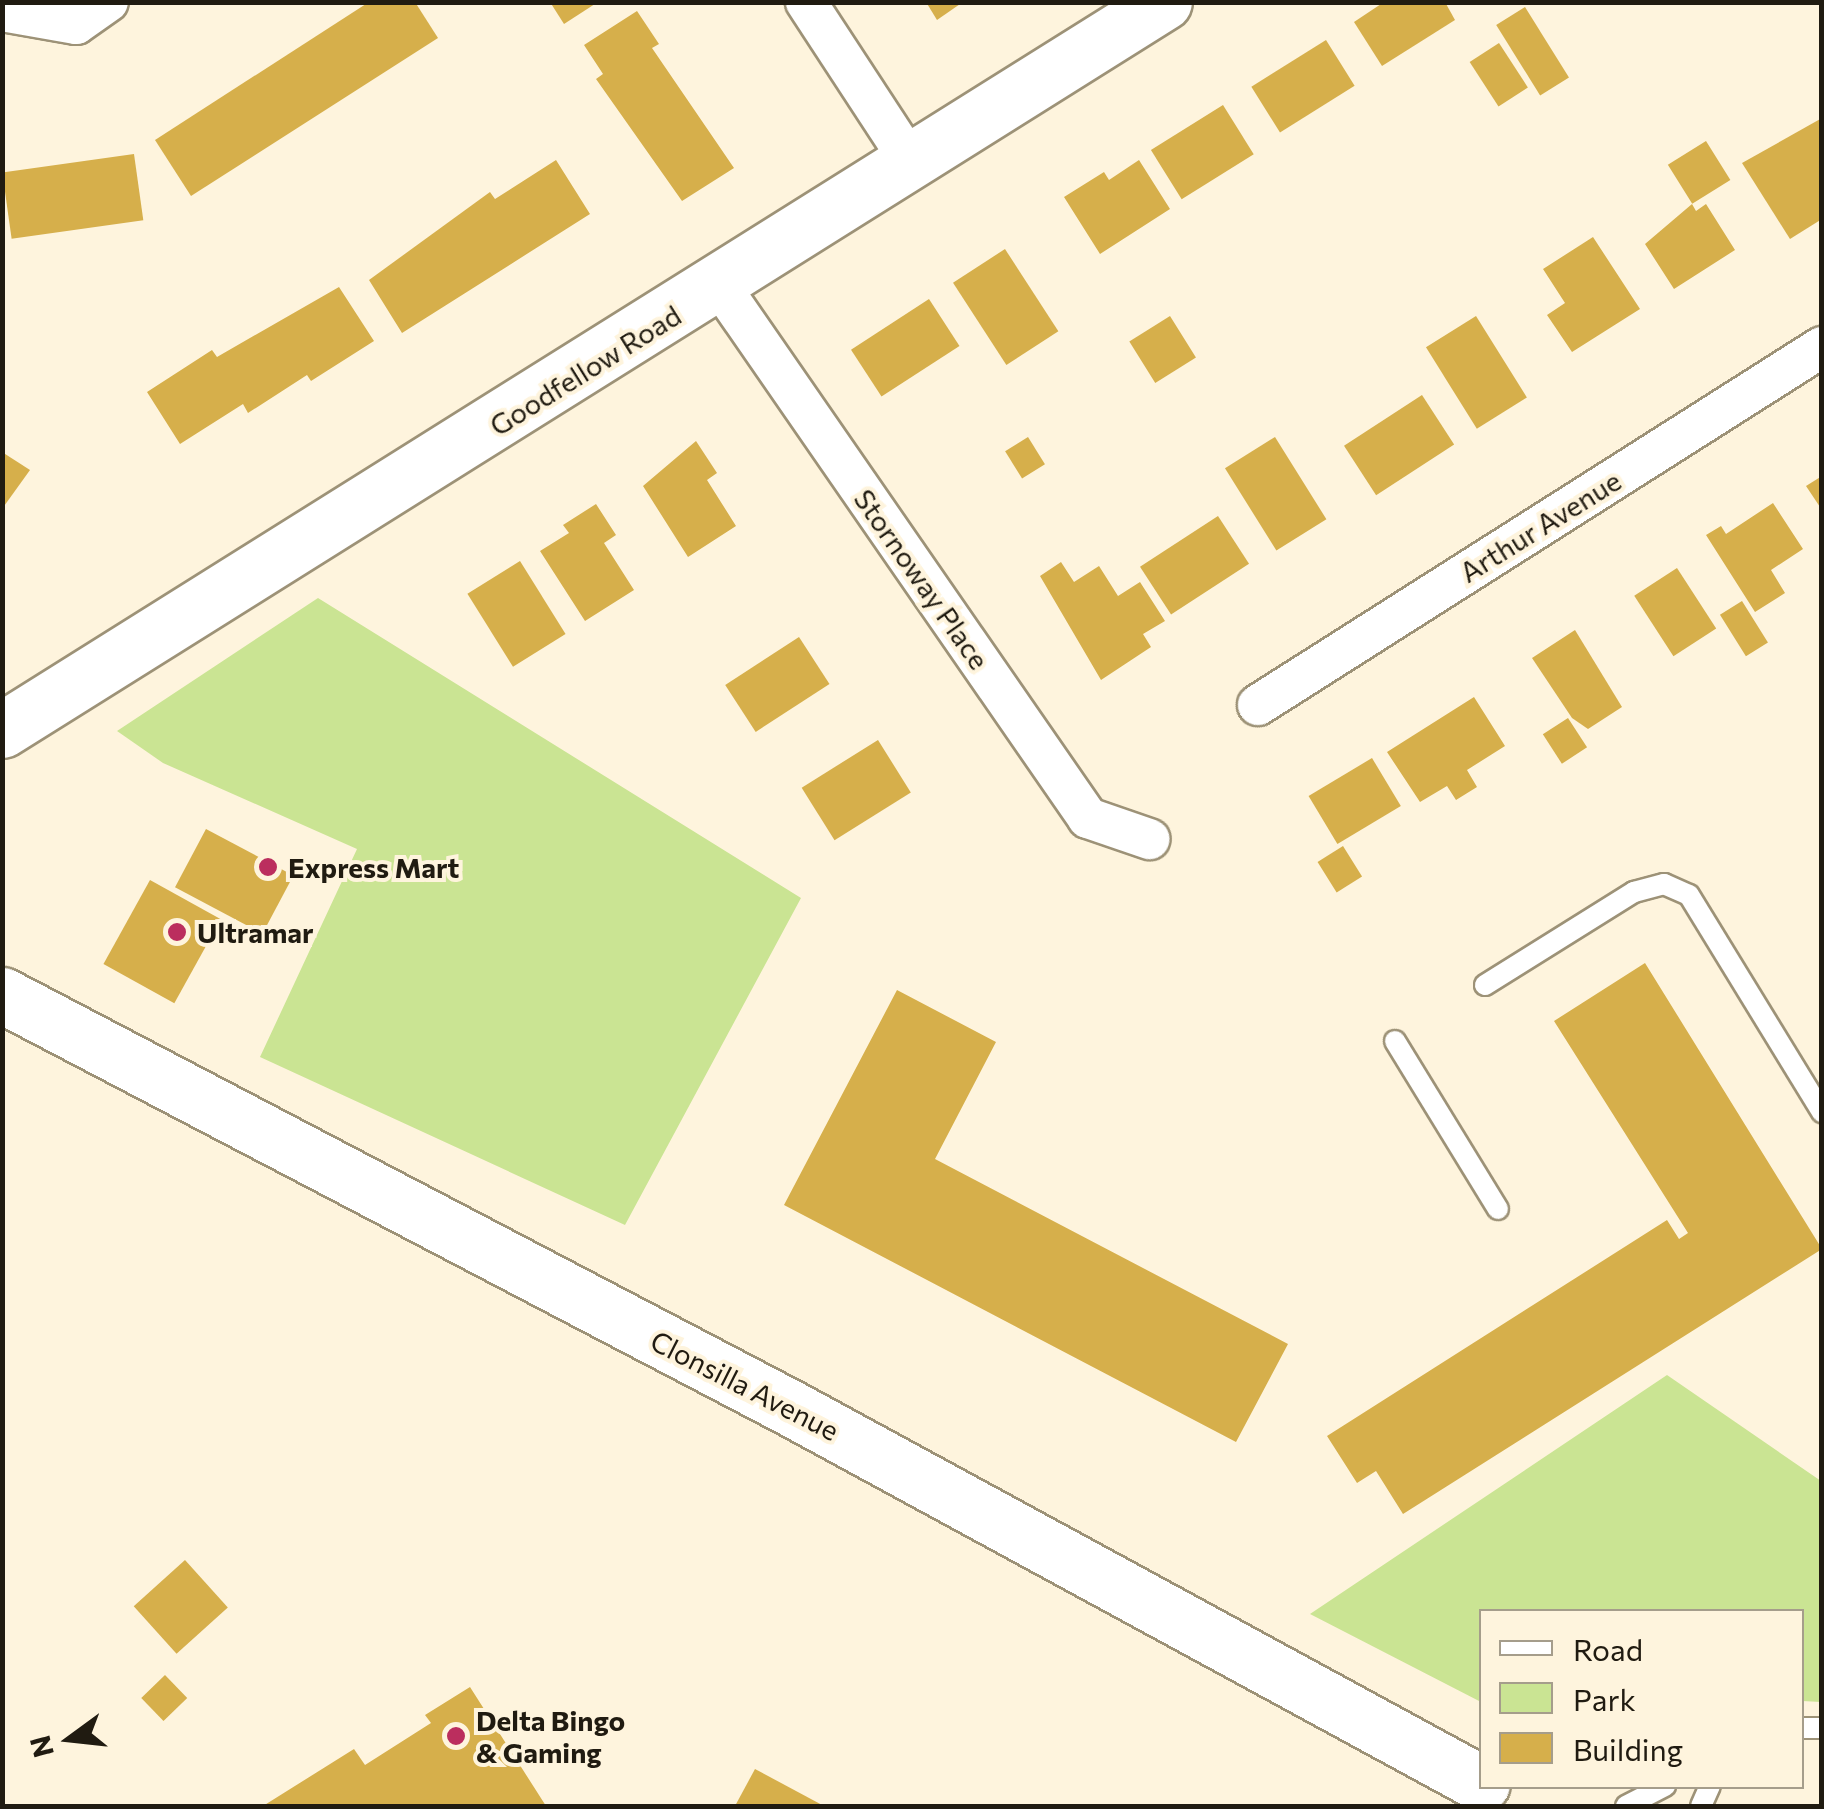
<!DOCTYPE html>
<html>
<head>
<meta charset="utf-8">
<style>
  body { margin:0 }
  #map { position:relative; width:1824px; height:1809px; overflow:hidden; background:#fef4dd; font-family:Commissioner,sans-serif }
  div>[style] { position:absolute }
  .green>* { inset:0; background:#cae493 }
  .building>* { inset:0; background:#d6af4b; transform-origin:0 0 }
  .roads { filter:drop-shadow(2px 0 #9d9277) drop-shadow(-2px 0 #9d9277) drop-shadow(0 2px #9d9277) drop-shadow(0 -2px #9d9277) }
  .lane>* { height:20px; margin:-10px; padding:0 10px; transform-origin:10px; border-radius:10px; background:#fff }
  .street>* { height:40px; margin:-20px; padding:0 20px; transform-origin:20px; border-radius:20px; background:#fff }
  .secondary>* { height:55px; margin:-27.5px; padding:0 27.5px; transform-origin:27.5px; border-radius:27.5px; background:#fff }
  .dots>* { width:28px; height:28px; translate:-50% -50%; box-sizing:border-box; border:5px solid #fef4dd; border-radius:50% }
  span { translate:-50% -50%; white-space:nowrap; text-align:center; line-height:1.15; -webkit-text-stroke:8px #fef4dd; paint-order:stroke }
  .street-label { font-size:28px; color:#201b11 }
  .poi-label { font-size:28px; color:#201b11; font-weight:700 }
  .left { translate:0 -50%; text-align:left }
  .frame { position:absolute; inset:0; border:5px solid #201b11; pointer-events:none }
  .legend { position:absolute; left:1479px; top:1609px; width:325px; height:180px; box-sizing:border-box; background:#fef4dd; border:2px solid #a59d8b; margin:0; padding:12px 18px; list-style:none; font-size:30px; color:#201b11 }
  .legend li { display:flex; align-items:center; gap:20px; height:50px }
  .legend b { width:50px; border:2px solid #a59d8b }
  .north { position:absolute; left:20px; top:1689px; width:100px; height:100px; -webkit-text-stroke:8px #fef4dd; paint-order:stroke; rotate:255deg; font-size:28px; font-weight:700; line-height:40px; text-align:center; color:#201b11 }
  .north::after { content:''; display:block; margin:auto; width:35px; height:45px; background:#201b11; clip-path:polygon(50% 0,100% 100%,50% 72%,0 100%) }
</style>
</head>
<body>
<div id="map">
  <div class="green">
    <div style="clip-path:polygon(318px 598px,801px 898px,625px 1225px,260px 1057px,357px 849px,163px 763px,117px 731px)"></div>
    <div style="clip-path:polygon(1667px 1375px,1821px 1481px,1821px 1702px,1802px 1701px,1802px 1612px,1482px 1612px,1481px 1702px,1310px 1614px)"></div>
  </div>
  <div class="building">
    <div style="clip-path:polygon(369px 2px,415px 2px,438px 38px,191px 196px,155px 140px)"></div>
    <div style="clip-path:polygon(550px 2px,598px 2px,564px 24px)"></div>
    <div style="clip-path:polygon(926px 2px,963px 2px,937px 20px)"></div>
    <div style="clip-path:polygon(1384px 2px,1445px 2px,1455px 20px,1382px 66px,1354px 22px)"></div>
    <div style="left:1525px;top:7px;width:83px;height:34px;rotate:58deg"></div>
    <div style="clip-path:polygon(637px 11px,659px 44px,652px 48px,734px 168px,682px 201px,596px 79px,603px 74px,584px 45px)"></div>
    <div style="left:1326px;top:40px;width:54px;height:88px;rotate:58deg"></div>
    <div style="left:1499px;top:43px;width:53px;height:35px;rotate:57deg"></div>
    <div style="left:1223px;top:105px;width:58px;height:85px;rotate:58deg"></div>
    <div style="clip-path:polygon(1822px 118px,1822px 219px,1790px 239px,1742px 163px)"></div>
    <div style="left:1706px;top:141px;width:46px;height:45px;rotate:58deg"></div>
    <div style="left:134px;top:154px;width:67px;height:133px;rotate:82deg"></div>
    <div style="clip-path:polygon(556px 160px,590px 214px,402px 333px,369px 280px,490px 192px,495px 199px)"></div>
    <div style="clip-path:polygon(1139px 160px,1170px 209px,1100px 254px,1064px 197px,1104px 172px,1109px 180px)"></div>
    <div style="clip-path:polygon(1692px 204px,1696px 211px,1706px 204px,1735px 250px,1674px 289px,1645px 244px)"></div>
    <div style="clip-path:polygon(1593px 237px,1640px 309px,1572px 352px,1547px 315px,1565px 303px,1543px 269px)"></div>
    <div style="left:1005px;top:249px;width:98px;height:62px;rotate:57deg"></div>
    <div style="clip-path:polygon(339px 287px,374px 341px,311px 381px,307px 375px,248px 413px,243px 404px,180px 444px,147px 392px,212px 350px,217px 357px)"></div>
    <div style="left:929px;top:299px;width:56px;height:93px;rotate:57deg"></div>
    <div style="left:1170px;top:316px;width:49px;height:48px;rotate:58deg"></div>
    <div style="left:1476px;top:316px;width:96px;height:59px;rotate:58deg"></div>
    <div style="left:1422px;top:395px;width:59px;height:93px;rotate:57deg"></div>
    <div style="left:1028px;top:437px;width:32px;height:27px;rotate:58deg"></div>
    <div style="left:1275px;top:437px;width:97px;height:59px;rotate:58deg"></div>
    <div style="clip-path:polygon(696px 441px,717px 473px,707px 480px,736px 526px,688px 557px,643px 486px)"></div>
    <div style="clip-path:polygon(2px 452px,30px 470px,2px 509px)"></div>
    <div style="clip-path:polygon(1822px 476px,1822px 510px,1806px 486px)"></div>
    <div style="clip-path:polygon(1773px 503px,1803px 549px,1771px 570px,1785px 593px,1755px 612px,1706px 535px,1721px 526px,1726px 534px)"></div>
    <div style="clip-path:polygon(596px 504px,616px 535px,604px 543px,634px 590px,585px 621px,540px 551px,569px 533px,563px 525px)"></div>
    <div style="left:1218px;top:516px;width:57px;height:93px;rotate:57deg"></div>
    <div style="left:520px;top:561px;width:86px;height:62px;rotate:58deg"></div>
    <div style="clip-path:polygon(1061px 562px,1074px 582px,1099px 566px,1118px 596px,1140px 582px,1165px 621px,1143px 634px,1151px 647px,1101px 680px,1040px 576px)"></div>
    <div style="left:1677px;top:568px;width:72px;height:51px;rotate:57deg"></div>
    <div style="left:1742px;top:601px;width:49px;height:26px;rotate:58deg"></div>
    <div style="clip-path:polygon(1575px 630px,1622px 707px,1588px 729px,1572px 718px,1532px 658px)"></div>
    <div style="left:799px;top:637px;width:56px;height:88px;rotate:57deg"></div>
    <div style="clip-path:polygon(1474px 697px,1505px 746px,1467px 770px,1477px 787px,1456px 800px,1447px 786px,1420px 802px,1387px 752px)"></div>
    <div style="left:1568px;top:718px;width:35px;height:30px;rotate:57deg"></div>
    <div style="left:878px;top:740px;width:62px;height:90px;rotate:58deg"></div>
    <div style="left:1372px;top:758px;width:56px;height:74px;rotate:59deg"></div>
    <div style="left:206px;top:829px;width:99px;height:66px;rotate:28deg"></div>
    <div style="left:1343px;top:846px;width:36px;height:30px;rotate:58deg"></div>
    <div style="left:150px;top:880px;width:81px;height:96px;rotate:29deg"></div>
    <div style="clip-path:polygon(1645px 963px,1822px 1249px,1403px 1514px,1376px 1471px,1357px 1483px,1327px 1436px,1667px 1220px,1679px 1239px,1688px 1233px,1554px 1021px)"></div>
    <div style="clip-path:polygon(897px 990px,996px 1042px,935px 1159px,1288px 1344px,1236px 1442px,784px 1205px)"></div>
    <div style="left:185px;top:1560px;width:64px;height:69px;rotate:48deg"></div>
    <div style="left:165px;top:1675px;width:32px;height:33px;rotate:46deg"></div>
    <div style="clip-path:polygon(470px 1687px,546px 1806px,263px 1806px,354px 1749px,365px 1765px,431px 1723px,425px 1715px)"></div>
    <div style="clip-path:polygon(755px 1769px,824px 1806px,735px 1806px)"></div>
  </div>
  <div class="roads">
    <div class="lane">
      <div style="left:1485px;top:985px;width:176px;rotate:-32deg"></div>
      <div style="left:1634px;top:892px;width:31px;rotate:-15deg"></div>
      <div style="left:1664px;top:884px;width:27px;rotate:24deg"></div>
      <div style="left:1689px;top:895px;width:255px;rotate:58.5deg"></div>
      <div style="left:1395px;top:1041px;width:197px;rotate:58.5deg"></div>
      <div style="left:1802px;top:1728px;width:20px"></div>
      <div style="left:1626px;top:1806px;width:44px;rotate:-27.1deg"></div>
      <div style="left:1701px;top:1806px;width:22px;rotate:-66deg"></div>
    </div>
    <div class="street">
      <div style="left:806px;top:2px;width:190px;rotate:56.8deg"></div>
      <div style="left:2px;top:11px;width:75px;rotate:10deg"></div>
      <div style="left:76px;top:24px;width:39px;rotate:-35deg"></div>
      <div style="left:720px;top:286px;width:647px;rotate:55.33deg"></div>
      <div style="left:1088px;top:818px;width:65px;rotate:19deg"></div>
      <div style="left:1258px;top:705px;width:668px;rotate:-32.41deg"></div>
    </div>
    <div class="secondary">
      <div style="left:2px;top:730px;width:1371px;rotate:-32.07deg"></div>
      <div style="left:2px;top:995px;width:886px;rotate:27.64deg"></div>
      <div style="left:787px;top:1406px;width:791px;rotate:28.54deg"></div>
    </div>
  </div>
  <div class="dots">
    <div style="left:268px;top:867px;background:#bb2e5e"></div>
    <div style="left:177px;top:932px;background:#bb2e5e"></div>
    <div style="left:456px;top:1736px;background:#bb2e5e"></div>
  </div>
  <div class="street-label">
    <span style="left:585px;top:370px;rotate:-32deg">Goodfellow Road</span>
    <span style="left:1540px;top:526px;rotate:-32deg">Arthur Avenue</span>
    <span style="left:922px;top:579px;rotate:55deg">Stornoway Place</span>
    <span style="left:745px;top:1385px;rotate:27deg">Clonsilla Avenue</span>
  </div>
  <div class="poi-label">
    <span class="left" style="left:288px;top:867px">Express Mart</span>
    <span class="left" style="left:197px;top:932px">Ultramar</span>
    <span class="left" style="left:476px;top:1736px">Delta Bingo<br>&amp; Gaming</span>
  </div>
  <div class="frame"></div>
  <ul class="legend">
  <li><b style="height:12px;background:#fff"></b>Road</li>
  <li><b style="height:28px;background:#cae493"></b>Park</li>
  <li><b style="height:28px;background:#d6af4b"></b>Building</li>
  </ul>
  <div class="north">N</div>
</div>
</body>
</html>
